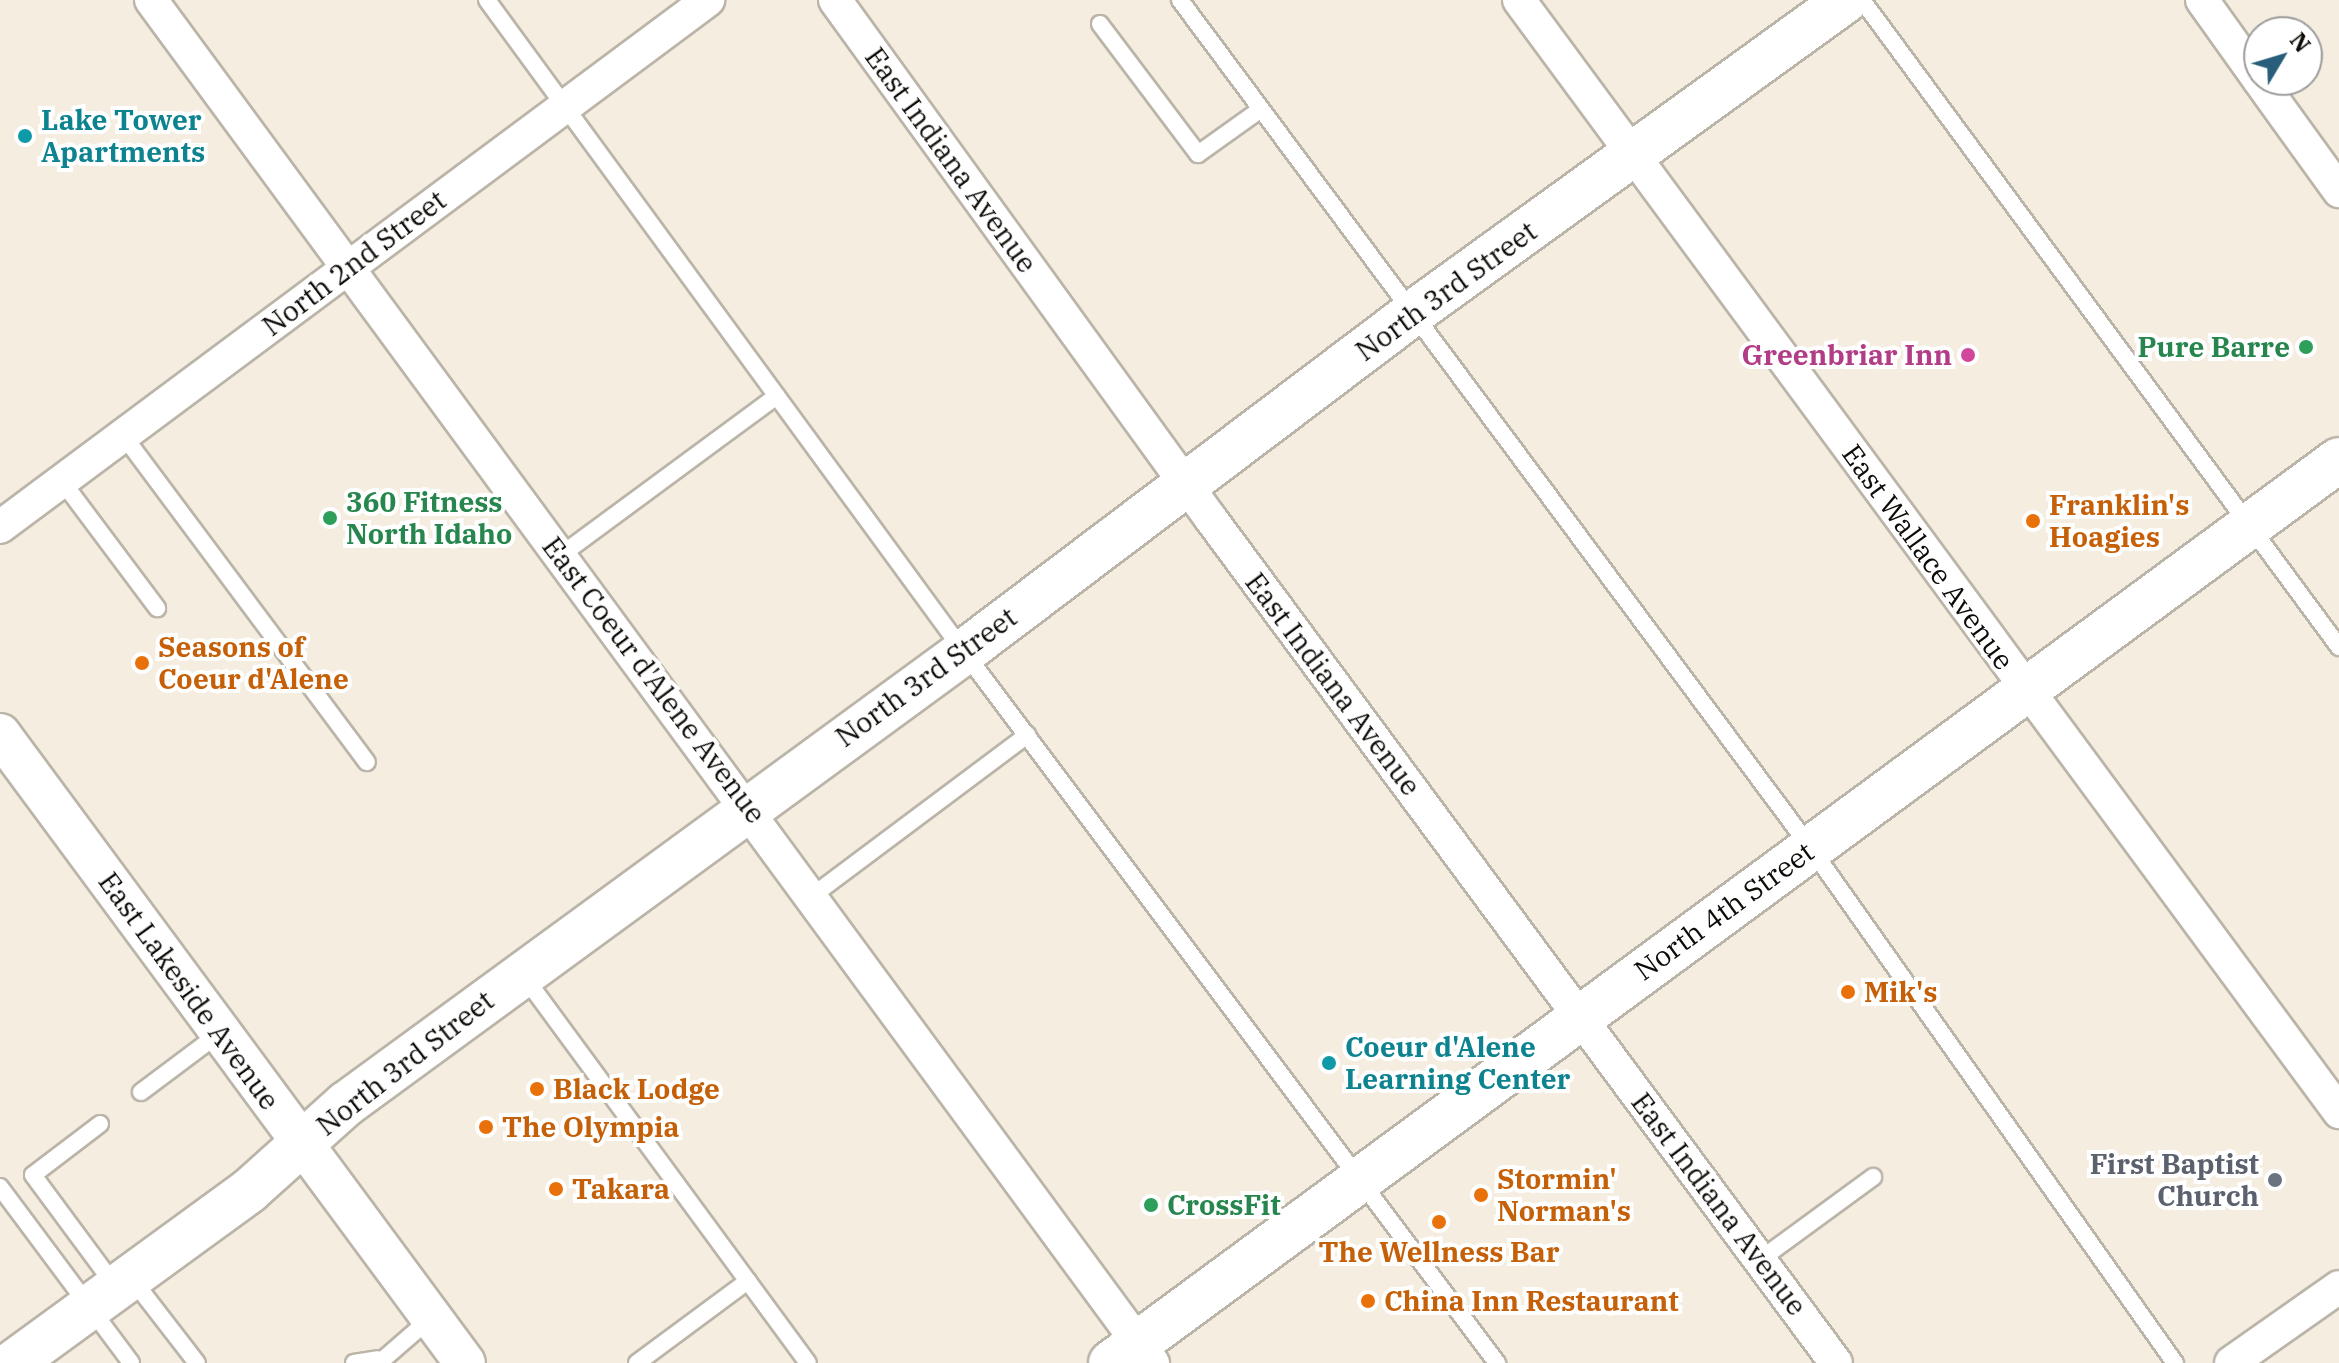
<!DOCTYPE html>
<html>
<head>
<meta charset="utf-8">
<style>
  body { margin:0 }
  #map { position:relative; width:2339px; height:1363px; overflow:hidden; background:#f4ede0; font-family:"IBM Plex Serif",serif }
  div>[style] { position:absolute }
  .roads { filter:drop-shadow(2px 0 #bbb4a8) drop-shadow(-2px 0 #bbb4a8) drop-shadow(0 2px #bbb4a8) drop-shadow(0 -2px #bbb4a8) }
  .service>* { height:16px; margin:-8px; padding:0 8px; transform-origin:8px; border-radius:8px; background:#fff }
  .minor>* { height:32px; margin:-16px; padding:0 16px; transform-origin:16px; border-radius:16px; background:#fff }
  .tertiary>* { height:40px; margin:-20px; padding:0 20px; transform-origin:20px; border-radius:20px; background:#fff }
  .secondary>* { height:44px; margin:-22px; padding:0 22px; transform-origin:22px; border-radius:22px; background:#fff }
  .dots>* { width:22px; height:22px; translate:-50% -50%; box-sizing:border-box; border:4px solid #fff; border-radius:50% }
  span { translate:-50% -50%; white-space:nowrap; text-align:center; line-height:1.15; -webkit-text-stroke:8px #fff; paint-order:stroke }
  .culture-label { font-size:28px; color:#0d838f; font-weight:700 }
  .left { translate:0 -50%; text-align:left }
  .street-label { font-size:28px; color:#0d0b07 }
  .leisure-label { font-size:28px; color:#27864d; font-weight:700 }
  .right { translate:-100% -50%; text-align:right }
  .hotel-label { font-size:28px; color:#b23c85; font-weight:700 }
  .food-label { font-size:28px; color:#c56008; font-weight:700 }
  .worship-label { font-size:28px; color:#5b616d; font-weight:700 }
  .north { position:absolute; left:2243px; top:16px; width:80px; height:80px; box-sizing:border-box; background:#fff; border:2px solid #9e9d9c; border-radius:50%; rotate:52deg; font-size:22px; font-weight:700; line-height:32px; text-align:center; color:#0d0b07 }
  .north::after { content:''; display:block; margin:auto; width:28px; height:36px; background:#295e7a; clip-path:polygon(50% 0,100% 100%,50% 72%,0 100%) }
</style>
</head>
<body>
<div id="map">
  <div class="roads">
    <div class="service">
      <div style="left:487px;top:0;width:808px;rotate:53.81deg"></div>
      <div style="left:964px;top:652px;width:889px;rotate:53.14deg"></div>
      <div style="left:1180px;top:0;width:1056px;rotate:53.36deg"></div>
      <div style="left:1810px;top:847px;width:632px;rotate:54.73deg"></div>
      <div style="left:1862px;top:0;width:804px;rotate:53.6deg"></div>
      <div style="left:1100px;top:24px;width:163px;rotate:53deg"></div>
      <div style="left:1198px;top:154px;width:77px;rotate:-35.5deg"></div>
      <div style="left:123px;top:435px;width:408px;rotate:53.3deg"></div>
      <div style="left:62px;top:481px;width:159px;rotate:53.2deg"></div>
      <div style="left:561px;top:555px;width:268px;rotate:-36.4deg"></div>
      <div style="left:812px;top:896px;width:269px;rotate:-36.8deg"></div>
      <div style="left:523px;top:975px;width:481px;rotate:53.7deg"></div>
      <div style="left:141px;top:1092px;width:99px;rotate:-36.8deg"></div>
      <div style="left:100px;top:1124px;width:84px;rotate:142.7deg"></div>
      <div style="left:33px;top:1175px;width:139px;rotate:53.5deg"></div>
      <div style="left:0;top:1187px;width:219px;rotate:53.3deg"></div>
      <div style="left:1761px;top:1259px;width:139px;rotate:-36.2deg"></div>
      <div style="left:132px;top:1279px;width:106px;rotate:52.3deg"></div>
      <div style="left:354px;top:1363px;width:24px;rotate:-9deg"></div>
      <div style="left:379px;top:1363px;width:69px;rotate:-40.9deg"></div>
      <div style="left:637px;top:1363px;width:138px;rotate:-36.5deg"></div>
    </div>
    <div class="minor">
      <div style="left:151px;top:0;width:1692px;rotate:53.68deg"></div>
      <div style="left:835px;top:0;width:641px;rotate:54.08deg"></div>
      <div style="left:1211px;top:519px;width:1050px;rotate:53.48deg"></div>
      <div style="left:1519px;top:0;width:1382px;rotate:53.59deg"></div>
      <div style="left:2202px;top:0;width:98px;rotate:54.5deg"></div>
      <div style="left:2259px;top:80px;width:137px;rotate:54.2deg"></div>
      <div style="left:0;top:527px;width:883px;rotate:-36.66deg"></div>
      <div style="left:2231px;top:1363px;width:132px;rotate:-35.1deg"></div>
    </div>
    <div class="tertiary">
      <div style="left:0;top:734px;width:782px;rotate:53.53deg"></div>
    </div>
    <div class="secondary">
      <div style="left:13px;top:1363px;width:293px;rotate:-36.1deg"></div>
      <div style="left:250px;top:1190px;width:129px;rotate:-41.9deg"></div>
      <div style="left:346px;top:1104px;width:766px;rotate:-36.18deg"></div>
      <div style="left:964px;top:652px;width:563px;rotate:-37.05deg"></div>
      <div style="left:1413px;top:313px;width:534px;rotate:-35.86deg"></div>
      <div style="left:1111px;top:1363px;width:1524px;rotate:-36.33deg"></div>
    </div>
  </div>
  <div class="dots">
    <div style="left:25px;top:136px;background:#0f9aa8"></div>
    <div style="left:2306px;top:347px;background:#2e9e5b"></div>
    <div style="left:1968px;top:355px;background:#d1479c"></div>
    <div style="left:330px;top:518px;background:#2e9e5b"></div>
    <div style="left:2033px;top:521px;background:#e8710a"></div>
    <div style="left:142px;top:663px;background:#e8710a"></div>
    <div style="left:1848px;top:992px;background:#e8710a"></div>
    <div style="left:1329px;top:1063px;background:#0f9aa8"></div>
    <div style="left:537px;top:1089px;background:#e8710a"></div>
    <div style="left:486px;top:1127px;background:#e8710a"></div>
    <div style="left:2275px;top:1180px;background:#6b7280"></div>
    <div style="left:556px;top:1189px;background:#e8710a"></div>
    <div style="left:1481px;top:1195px;background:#e8710a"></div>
    <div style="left:1151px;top:1205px;background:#2e9e5b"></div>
    <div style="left:1439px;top:1222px;background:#e8710a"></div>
    <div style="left:1368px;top:1301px;background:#e8710a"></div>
  </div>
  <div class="culture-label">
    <span class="left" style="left:41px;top:136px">Lake Tower<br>Apartments</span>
    <span class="left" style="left:1345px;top:1063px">Coeur d'Alene<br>Learning Center</span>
  </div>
  <div class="street-label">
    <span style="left:951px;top:160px;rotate:54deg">East Indiana Avenue</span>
    <span style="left:354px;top:263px;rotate:-37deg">North 2nd Street</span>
    <span style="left:1446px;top:291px;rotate:-36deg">North 3rd Street</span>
    <span style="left:1928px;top:557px;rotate:54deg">East Wallace Avenue</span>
    <span style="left:926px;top:677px;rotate:-36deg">North 3rd Street</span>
    <span style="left:654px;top:680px;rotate:53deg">East Coeur d'Alene Avenue</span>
    <span style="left:1333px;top:684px;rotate:53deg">East Indiana Avenue</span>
    <span style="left:1724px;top:911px;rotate:-36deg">North 4th Street</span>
    <span style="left:189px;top:991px;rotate:54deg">East Lakeside Avenue</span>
    <span style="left:405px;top:1063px;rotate:-38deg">North 3rd Street</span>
    <span style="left:1719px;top:1204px;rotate:53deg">East Indiana Avenue</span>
  </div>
  <div class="leisure-label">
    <span class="right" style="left:2290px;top:347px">Pure Barre</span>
    <span class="left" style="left:346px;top:518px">360 Fitness<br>North Idaho</span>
    <span class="left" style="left:1167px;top:1205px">CrossFit</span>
  </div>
  <div class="hotel-label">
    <span class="right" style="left:1952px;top:355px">Greenbriar Inn</span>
  </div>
  <div class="food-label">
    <span class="left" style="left:2049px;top:521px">Franklin's<br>Hoagies</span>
    <span class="left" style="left:158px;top:663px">Seasons of<br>Coeur d'Alene</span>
    <span class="left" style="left:1864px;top:992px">Mik's</span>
    <span class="left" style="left:553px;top:1089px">Black Lodge</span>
    <span class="left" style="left:502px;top:1127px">The Olympia</span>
    <span class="left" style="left:1497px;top:1195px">Stormin'<br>Norman's</span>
    <span class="left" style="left:572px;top:1189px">Takara</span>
    <span style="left:1439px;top:1252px">The Wellness Bar</span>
    <span class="left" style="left:1384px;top:1301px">China Inn Restaurant</span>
  </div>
  <div class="worship-label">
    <span class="right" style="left:2259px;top:1180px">First Baptist<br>Church</span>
  </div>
  <div class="north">N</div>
</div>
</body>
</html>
